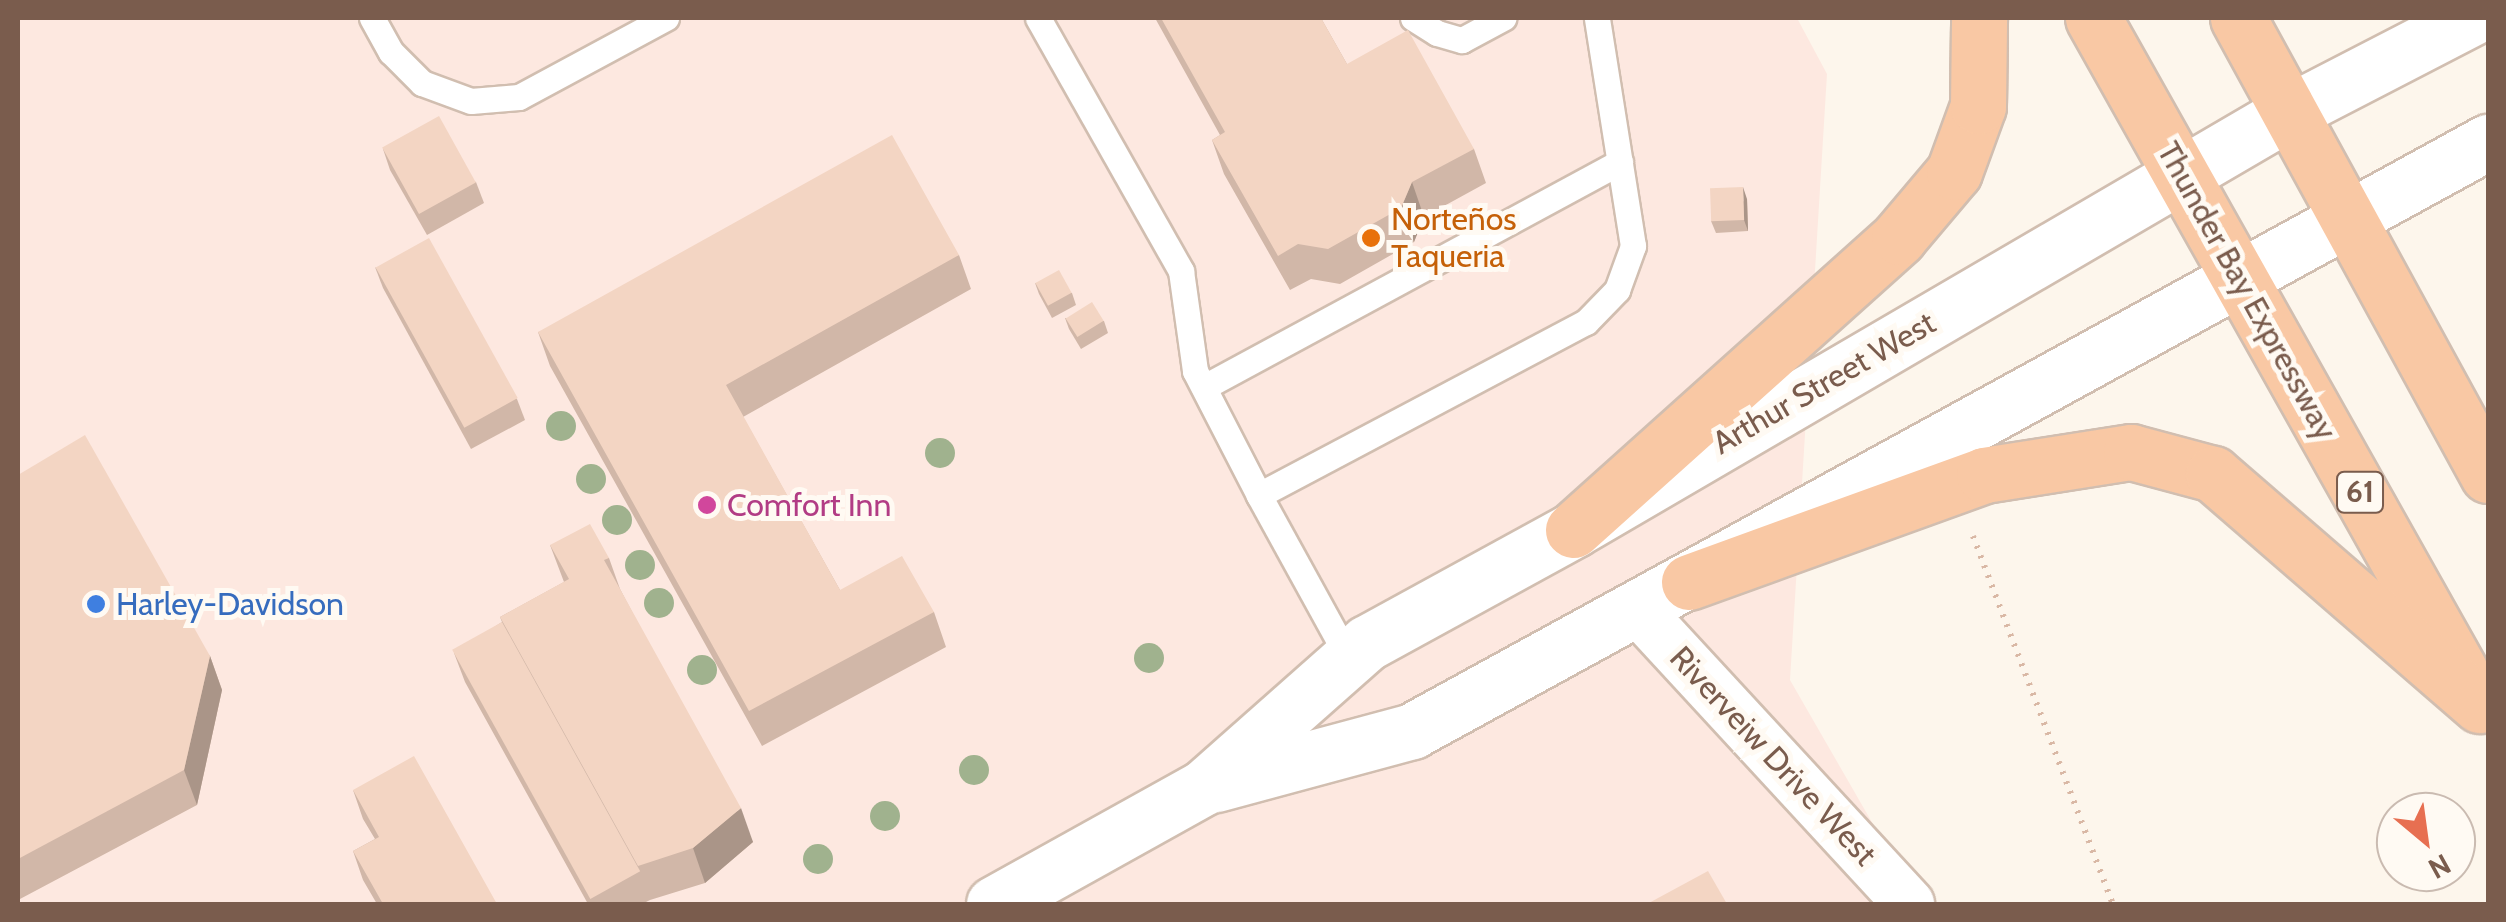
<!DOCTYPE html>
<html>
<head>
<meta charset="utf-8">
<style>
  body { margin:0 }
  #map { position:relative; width:2506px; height:922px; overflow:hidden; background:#fdf6ec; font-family:Cabin,sans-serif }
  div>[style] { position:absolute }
  .commercial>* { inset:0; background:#fde8e0 }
  .path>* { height:6px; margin-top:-3px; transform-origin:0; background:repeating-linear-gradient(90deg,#d9b8a5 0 2.5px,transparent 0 10.5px) }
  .roads { filter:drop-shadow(2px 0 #d1beb0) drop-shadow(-2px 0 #d1beb0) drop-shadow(0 2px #d1beb0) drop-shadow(0 -2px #d1beb0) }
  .service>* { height:25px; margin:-12.5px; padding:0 12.5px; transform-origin:12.5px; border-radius:12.5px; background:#fff }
  .minor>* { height:50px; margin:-25px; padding:0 25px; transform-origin:25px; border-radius:25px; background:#fff }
  .secondary>* { height:55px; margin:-27.5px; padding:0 27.5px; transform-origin:27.5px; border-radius:27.5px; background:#fff }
  .trunk>* { height:55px; margin:-27.5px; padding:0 27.5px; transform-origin:27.5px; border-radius:27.5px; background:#f9c8a4 }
  .trees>* { width:30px; height:30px; margin:-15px; border-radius:50%; background:#a0b28e }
  .wall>* { inset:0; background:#d1b7a8 }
  .shaded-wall>* { inset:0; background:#aa9588 }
  .building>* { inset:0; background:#f3d5c3; transform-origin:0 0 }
  .dots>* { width:28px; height:28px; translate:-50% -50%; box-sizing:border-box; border:5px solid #fffaf3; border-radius:50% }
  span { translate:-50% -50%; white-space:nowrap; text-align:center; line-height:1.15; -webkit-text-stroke:10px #fffaf3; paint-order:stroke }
  .shield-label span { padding:2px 8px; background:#fffaf3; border:2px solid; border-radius:8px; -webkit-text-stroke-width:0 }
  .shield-label { font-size:30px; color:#7a5c4d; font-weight:700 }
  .food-label { font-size:32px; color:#c56008 }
  .left { translate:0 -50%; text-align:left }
  .street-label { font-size:32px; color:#7a5c4d }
  .hotel-label { font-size:32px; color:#b23c85 }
  .shop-label { font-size:32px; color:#366cbe }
  .frame { position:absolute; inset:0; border:20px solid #7a5c4d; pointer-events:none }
  .north { position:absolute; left:2376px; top:792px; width:100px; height:100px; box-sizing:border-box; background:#fffaf3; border:2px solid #cabbb1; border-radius:50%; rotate:151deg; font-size:28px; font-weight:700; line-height:40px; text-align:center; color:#7a5c4d }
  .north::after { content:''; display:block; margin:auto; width:35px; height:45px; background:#e76f51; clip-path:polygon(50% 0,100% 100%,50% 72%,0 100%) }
</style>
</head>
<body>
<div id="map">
  <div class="commercial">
    <div style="clip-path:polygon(18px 18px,1797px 18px,1827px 74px,1790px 680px,1919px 904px,18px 904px)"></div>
  </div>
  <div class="path">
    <div style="left:1973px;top:536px;width:394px;rotate:69.2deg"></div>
  </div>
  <div class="roads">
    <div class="service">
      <div style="left:372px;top:18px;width:39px;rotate:61deg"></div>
      <div style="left:391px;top:52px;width:44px;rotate:45deg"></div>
      <div style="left:422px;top:83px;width:52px;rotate:20.2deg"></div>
      <div style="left:471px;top:101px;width:48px;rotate:-4.8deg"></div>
      <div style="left:519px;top:97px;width:167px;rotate:-28.3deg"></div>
      <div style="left:1038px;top:18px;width:291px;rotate:60.5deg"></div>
      <div style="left:1181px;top:271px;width:101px;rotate:82deg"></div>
      <div style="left:1195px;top:371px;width:140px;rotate:62.7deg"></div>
      <div style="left:1413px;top:18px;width:28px;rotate:32deg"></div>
      <div style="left:1437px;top:33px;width:26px;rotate:16deg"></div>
      <div style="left:1462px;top:40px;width:47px;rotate:-28.2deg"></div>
      <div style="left:1204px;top:387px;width:473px;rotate:-28.4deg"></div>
      <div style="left:1349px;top:659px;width:187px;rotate:-118.8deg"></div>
      <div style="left:1259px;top:495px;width:370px;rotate:-27.9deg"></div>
      <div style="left:1586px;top:322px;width:45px;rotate:-45.9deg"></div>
      <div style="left:1617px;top:290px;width:47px;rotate:-70deg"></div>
      <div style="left:1633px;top:246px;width:231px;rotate:-99deg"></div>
    </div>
    <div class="minor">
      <div style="left:1636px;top:608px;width:403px;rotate:47.3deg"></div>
    </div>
    <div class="secondary">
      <div style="left:1216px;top:784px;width:203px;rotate:-15.1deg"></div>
      <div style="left:1412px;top:731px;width:1227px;rotate:-28.7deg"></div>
      <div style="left:994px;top:904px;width:240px;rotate:-29.1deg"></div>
      <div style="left:1204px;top:787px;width:217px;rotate:-41.5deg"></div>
      <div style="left:1367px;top:643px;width:235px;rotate:-28.7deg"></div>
      <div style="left:1573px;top:530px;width:831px;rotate:-30.27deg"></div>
      <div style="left:2291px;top:111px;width:203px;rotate:-27.3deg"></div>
    </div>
    <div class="trunk">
      <div style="left:2093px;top:18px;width:749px;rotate:60.66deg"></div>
      <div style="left:2238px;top:18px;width:521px;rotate:61.32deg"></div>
      <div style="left:1573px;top:530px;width:438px;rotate:-41.9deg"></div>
      <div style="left:1899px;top:237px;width:85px;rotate:-49.8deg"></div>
      <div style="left:1954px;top:172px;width:70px;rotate:-70deg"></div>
      <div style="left:1978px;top:106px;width:88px;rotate:-89.3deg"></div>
      <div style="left:1689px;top:582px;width:314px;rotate:-19.9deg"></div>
      <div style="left:1984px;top:475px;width:149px;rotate:-8.9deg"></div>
      <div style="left:2131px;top:452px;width:85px;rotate:15deg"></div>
      <div style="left:2213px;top:474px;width:353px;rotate:40.9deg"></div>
    </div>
  </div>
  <div class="trees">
    <div style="left:561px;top:426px"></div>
    <div style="left:940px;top:453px"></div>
    <div style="left:591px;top:479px"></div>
    <div style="left:617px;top:520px"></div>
    <div style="left:640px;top:565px"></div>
    <div style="left:659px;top:603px"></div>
    <div style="left:1149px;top:658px"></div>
    <div style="left:702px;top:670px"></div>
    <div style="left:974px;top:770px"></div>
    <div style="left:885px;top:816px"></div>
    <div style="left:818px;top:859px"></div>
  </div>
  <div class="wall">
    <div style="clip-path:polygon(1155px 18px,1321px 18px,1347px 64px,1474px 149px,1486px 183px,1424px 217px,1414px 242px,1340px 284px,1311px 279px,1290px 290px,1224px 174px,1212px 140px,1220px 135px)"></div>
    <div style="clip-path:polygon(383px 149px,476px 182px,484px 203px,427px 235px,390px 170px)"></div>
    <div style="clip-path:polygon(1747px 199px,1748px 231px,1716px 233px,1711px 221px)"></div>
    <div style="clip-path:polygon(959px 255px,971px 289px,743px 417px,840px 590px,934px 612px,946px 647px,762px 746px,550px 366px,538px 332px)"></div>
    <div style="clip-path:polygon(375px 267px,517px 399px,525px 420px,471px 449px,383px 288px)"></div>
    <div style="clip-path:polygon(1035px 283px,1072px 293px,1076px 305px,1052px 318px,1039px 294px)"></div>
    <div style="clip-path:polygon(1065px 318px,1104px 321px,1108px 333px,1081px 349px,1069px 329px)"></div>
    <div style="clip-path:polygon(18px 475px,210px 656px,222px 690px,197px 805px,20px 899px,18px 904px)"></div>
    <div style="clip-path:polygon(550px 545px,609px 558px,620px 589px,753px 842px,705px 883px,650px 900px,642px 904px,588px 904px,465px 682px,454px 653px,502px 622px,500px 617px,564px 582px)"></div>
    <div style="clip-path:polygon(353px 790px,497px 904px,377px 904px,363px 880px,353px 851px,375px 839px,363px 819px)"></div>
  </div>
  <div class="shaded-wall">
    <div style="clip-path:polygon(1412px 182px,1424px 217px,1414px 242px,1401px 208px)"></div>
    <div style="clip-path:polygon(1743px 187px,1747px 199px,1748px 231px,1744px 220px)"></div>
    <div style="clip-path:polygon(210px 656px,222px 690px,197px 805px,184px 770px)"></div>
    <div style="clip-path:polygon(741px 808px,753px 842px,705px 883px,693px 848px)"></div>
  </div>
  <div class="building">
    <div style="clip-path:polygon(1161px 18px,1321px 18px,1347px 64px,1408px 30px,1474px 149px,1412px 182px,1401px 208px,1328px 249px,1298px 244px,1278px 256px,1212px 140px,1225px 132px)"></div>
    <div style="left:439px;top:116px;width:76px;height:65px;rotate:61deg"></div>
    <div style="clip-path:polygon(892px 135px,959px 255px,726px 385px,840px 590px,902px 556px,934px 612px,749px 711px,538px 332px)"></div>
    <div style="left:1743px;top:187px;width:33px;height:33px;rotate:88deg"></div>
    <div style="left:429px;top:238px;width:183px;height:61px;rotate:61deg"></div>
    <div style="left:1059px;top:270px;width:26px;height:27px;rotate:61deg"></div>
    <div style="left:1092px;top:302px;width:22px;height:31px;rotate:58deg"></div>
    <div style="clip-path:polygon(85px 435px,210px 656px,184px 770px,18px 859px,18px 475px)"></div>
    <div style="clip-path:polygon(590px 524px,609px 558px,604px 560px,741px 808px,693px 848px,638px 866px,500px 617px,569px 579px,550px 545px)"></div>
    <div style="left:502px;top:622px;width:285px;height:57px;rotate:61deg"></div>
    <div style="clip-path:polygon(414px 756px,497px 904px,383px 904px,353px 851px,379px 837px,353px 790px)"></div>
    <div style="clip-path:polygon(1708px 871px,1727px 904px,1647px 904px)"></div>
  </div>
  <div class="dots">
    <div style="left:1371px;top:238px;background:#e8710a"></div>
    <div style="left:707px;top:505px;background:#d1479c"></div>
    <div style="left:96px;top:604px;background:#3f7fe0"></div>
  </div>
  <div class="shield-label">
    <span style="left:2360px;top:492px">61</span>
  </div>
  <div class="food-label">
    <span class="left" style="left:1391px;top:238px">Norteños<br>Taqueria</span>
  </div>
  <div class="street-label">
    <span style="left:2247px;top:291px;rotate:61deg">Thunder Bay Expressway</span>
    <span style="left:1824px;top:383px;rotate:-30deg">Arthur Street West</span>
    <span style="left:1773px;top:756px;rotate:47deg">Riverveiw Drive West</span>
  </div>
  <div class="hotel-label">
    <span class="left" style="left:727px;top:505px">Comfort Inn</span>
  </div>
  <div class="shop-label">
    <span class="left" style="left:116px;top:604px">Harley-Davidson</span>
  </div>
  <div class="frame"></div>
  <div class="north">N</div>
</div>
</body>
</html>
